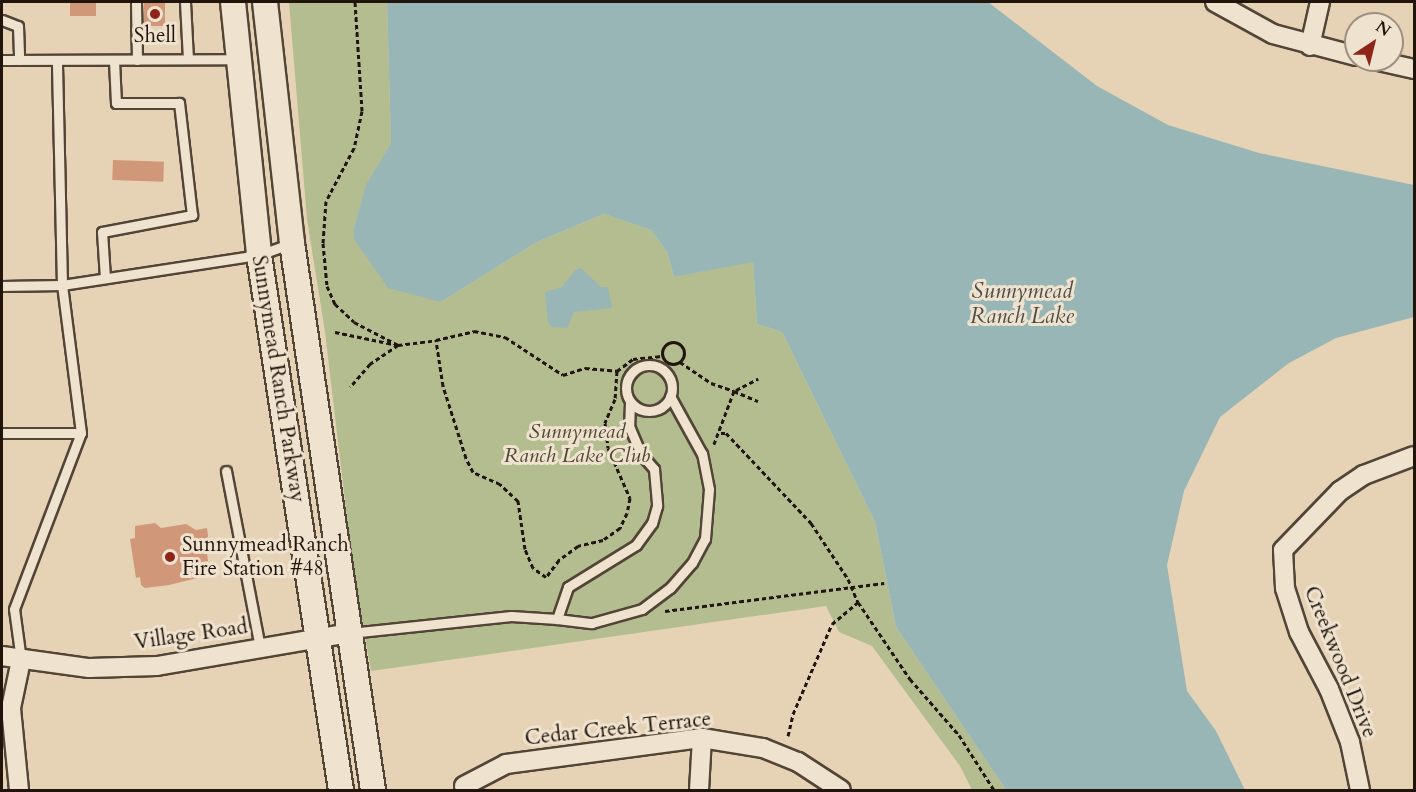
<!DOCTYPE html>
<html>
<head>
<meta charset="utf-8">
<style>
  body { margin:0 }
  #map { position:relative; width:1416px; height:792px; overflow:hidden; background:#e6d2b5; font-family:Cardo,serif }
  div>[style] { position:absolute }
  .green>* { inset:0; background:#b3bd8f }
  .water>* { inset:0; background:#99b6b6 }
  .building>* { inset:0; background:#d09779; transform-origin:0 0 }
  .path>* { height:3px; margin-top:-1.5px; transform-origin:0; background:repeating-linear-gradient(90deg,#20140b 0 4.5px,transparent 0 7.5px) }
  .path>.ring { margin:-1.5px; padding:0; box-sizing:content-box; background:none; border:3px solid #20140b; border-radius:50% }
  .roads { filter:drop-shadow(2px 0 #524436) drop-shadow(-2px 0 #524436) drop-shadow(0 2px #524436) drop-shadow(0 -2px #524436) }
  .service>* { height:9px; margin:-4.5px; padding:0 4.5px; transform-origin:4.5px; border-radius:4.5px; background:#efe2cf }
  .service>.ring { margin:-4.5px; padding:0; box-sizing:content-box; background:none; border:9px solid #efe2cf; border-radius:50% }
  .minor>* { height:18px; margin:-9px; padding:0 9px; transform-origin:9px; border-radius:9px; background:#efe2cf }
  .secondary>* { height:24px; margin:-12px; padding:0 12px; transform-origin:12px; border-radius:12px; background:#efe2cf }
  .dots>* { width:16px; height:16px; translate:-50% -50%; box-sizing:border-box; border:3px solid #efe2cf; border-radius:50% }
  span { translate:-50% -50%; white-space:nowrap; text-align:center; line-height:1.15; -webkit-text-stroke:6px #efe2cf; paint-order:stroke }
  .poi-label { font-size:21px; color:#20140b }
  .left { translate:0 -50%; text-align:left }
  .street-label { font-size:21px; color:#20140b }
  .park-label { font-size:21px; color:#4c4733; font-style:italic }
  .water-label { font-size:22px; color:#4a4d47; font-style:italic }
  .frame { position:absolute; inset:0; border:3px solid #20140b; pointer-events:none }
  .north { position:absolute; left:1344px; top:12px; width:60px; height:60px; box-sizing:border-box; background:#efe2cf; border:2px solid #9c9081; border-radius:50%; rotate:35deg; font-size:16px; font-weight:700; line-height:24px; text-align:center; color:#20140b }
  .north::after { content:''; display:block; margin:auto; width:21px; height:27px; background:#8f2418; clip-path:polygon(50% 0,100% 100%,50% 72%,0 100%) }
</style>
</head>
<body>
<div id="map">
  <div class="green">
    <div style="clip-path:polygon(289px 2px,387px 2px,391px 143px,367px 185px,354px 228px,441px 302px,537px 242px,604px 214px,651px 230px,667px 252px,674px 277px,753px 261px,757px 324px,782px 332px,875px 522px,896px 627px,1006px 790px,972px 790px,960px 766px,872px 646px,839px 632px,826px 606px,371px 671px,353px 568px,325px 332px,307px 219px)"></div>
  </div>
  <div class="water">
    <div style="clip-path:polygon(387px 2px,988px 2px,1097px 86px,1168px 125px,1259px 153px,1414px 185px,1414px 317px,1336px 338px,1289px 363px,1220px 417px,1184px 491px,1167px 565px,1187px 691px,1216px 731px,1245px 790px,1006px 790px,896px 627px,875px 522px,782px 332px,757px 324px,753px 262px,674px 277px,667px 252px,651px 230px,604px 214px,537px 242px,441px 302px,388px 288px,354px 239px,354px 228px,366px 185px,391px 143px)"></div>
    <div style="clip-path:polygon(581px 268px,601px 287px,608px 287px,612px 308px,574px 312px,567px 328px,552px 327px,548px 322px,545px 292px,562px 287px,575px 270px)"></div>
  </div>
  <div class="building">
    <div style="left:70px;top:2px;width:26px;height:14px"></div>
    <div style="left:144px;top:2px;width:21px;height:24px"></div>
    <div style="left:113px;top:160px;width:51px;height:20px;rotate:2deg"></div>
    <div style="clip-path:polygon(155px 523px,161px 528px,186px 524px,196px 530px,207px 528px,210px 552px,207px 553px,208px 561px,196px 563px,197px 578px,169px 585px,145px 588px,141px 585px,140px 577px,136px 578px,130px 539px,135px 538px,135px 526px)"></div>
  </div>
  <div class="path">
    <div style="left:355px;top:2px;width:109px;rotate:86.3deg"></div>
    <div style="left:362px;top:111px;width:38px;rotate:102deg"></div>
    <div style="left:354px;top:148px;width:60px;rotate:117.8deg"></div>
    <div style="left:326px;top:201px;width:42px;rotate:94.1deg"></div>
    <div style="left:323px;top:243px;width:43px;rotate:84.7deg"></div>
    <div style="left:327px;top:286px;width:20px;rotate:66deg"></div>
    <div style="left:335px;top:304px;width:26px;rotate:43deg"></div>
    <div style="left:354px;top:322px;width:50px;rotate:27.6deg"></div>
    <div style="left:398px;top:345px;width:38px;rotate:-7deg"></div>
    <div style="left:335px;top:332px;width:64px;rotate:11.7deg"></div>
    <div style="left:398px;top:345px;width:34px;rotate:146deg"></div>
    <div style="left:370px;top:364px;width:30px;rotate:131deg"></div>
    <div class="ring" style="left:662px;top:342px;width:19px;height:19px"></div>
    <div style="left:680px;top:362px;width:37px;rotate:34deg"></div>
    <div style="left:711px;top:383px;width:24px;rotate:19deg"></div>
    <div style="left:734px;top:391px;width:57px;rotate:110.7deg"></div>
    <div style="left:617px;top:371px;width:28px;rotate:94deg"></div>
    <div style="left:615px;top:399px;width:26px;rotate:113deg"></div>
    <div style="left:605px;top:423px;width:25px;rotate:83deg"></div>
    <div style="left:608px;top:448px;width:55px;rotate:66.3deg"></div>
    <div style="left:630px;top:498px;width:15px;rotate:101deg"></div>
    <div style="left:627px;top:513px;width:17px;rotate:115deg"></div>
    <div style="left:620px;top:528px;width:21px;rotate:145deg"></div>
    <div style="left:603px;top:540px;width:26px;rotate:167deg"></div>
    <div style="left:578px;top:546px;width:24px;rotate:144deg"></div>
    <div style="left:559px;top:560px;width:21px;rotate:127deg"></div>
    <div style="left:546px;top:577px;width:16px;rotate:-145deg"></div>
    <div style="left:533px;top:568px;width:21px;rotate:-113deg"></div>
    <div style="left:525px;top:549px;width:49px;rotate:-98.3deg"></div>
    <div style="left:518px;top:501px;width:25px;rotate:-137deg"></div>
    <div style="left:500px;top:484px;width:30px;rotate:-156deg"></div>
    <div style="left:473px;top:472px;width:16px;rotate:-117deg"></div>
    <div style="left:466px;top:458px;width:76px;rotate:-107.7deg"></div>
    <div style="left:443px;top:386px;width:47px;rotate:-98.7deg"></div>
    <div style="left:436px;top:340px;width:39px;rotate:-13deg"></div>
    <div style="left:474px;top:331px;width:32px;rotate:11deg"></div>
    <div style="left:505px;top:337px;width:69px;rotate:33.2deg"></div>
    <div style="left:563px;top:375px;width:23px;rotate:-18deg"></div>
    <div style="left:585px;top:368px;width:32px;rotate:5deg"></div>
    <div style="left:617px;top:371px;width:20px;rotate:-37deg"></div>
    <div style="left:633px;top:359px;width:29px;rotate:-6deg"></div>
    <div style="left:736px;top:390px;width:25px;rotate:-27deg"></div>
    <div style="left:734px;top:391px;width:26px;rotate:23deg"></div>
    <div style="left:721px;top:433px;width:5px"></div>
    <div style="left:726px;top:433px;width:124px;rotate:46.6deg"></div>
    <div style="left:811px;top:523px;width:67px;rotate:56.5deg"></div>
    <div style="left:848px;top:579px;width:25px;rotate:67deg"></div>
    <div style="left:858px;top:602px;width:93px;rotate:56deg"></div>
    <div style="left:910px;top:679px;width:74px;rotate:48.8deg"></div>
    <div style="left:959px;top:735px;width:65px;rotate:57.5deg"></div>
    <div style="left:665px;top:611px;width:221px;rotate:-7.3deg"></div>
    <div style="left:788px;top:736px;width:23px;rotate:-77deg"></div>
    <div style="left:793px;top:714px;width:98px;rotate:-66.6deg"></div>
    <div style="left:832px;top:624px;width:34px;rotate:-40deg"></div>
  </div>
  <div class="roads">
    <div class="service">
      <div style="left:136px;top:2px;width:58px;rotate:89deg"></div>
      <div style="left:185px;top:2px;width:57px;rotate:87deg"></div>
      <div style="left:2px;top:20px;width:17px;rotate:21deg"></div>
      <div style="left:18px;top:26px;width:34px;rotate:88deg"></div>
      <div style="left:2px;top:60px;width:235px;rotate:-0.2deg"></div>
      <div style="left:105px;top:278px;width:46px;rotate:-93.7deg"></div>
      <div style="left:102px;top:232px;width:92px;rotate:-10.7deg"></div>
      <div style="left:192px;top:215px;width:113px;rotate:-96.6deg"></div>
      <div style="left:179px;top:103px;width:63px;rotate:180deg"></div>
      <div style="left:116px;top:103px;width:42px;rotate:-92.7deg"></div>
      <div style="left:2px;top:286px;width:60px;rotate:-1deg"></div>
      <div style="left:62px;top:285px;width:199px;rotate:-8.7deg"></div>
      <div style="left:259px;top:255px;width:35px;rotate:-20deg"></div>
      <div class="ring" style="left:626px;top:365px;width:37px;height:37px"></div>
      <div style="left:630px;top:402px;width:24px;rotate:92deg"></div>
      <div style="left:629px;top:426px;width:30px;rotate:67deg"></div>
      <div style="left:641px;top:454px;width:20px;rotate:49deg"></div>
      <div style="left:654px;top:469px;width:37px;rotate:85deg"></div>
      <div style="left:657px;top:506px;width:18px;rotate:106deg"></div>
      <div style="left:652px;top:523px;width:27px;rotate:126deg"></div>
      <div style="left:636px;top:545px;width:80px;rotate:148.3deg"></div>
      <div style="left:568px;top:587px;width:34px;rotate:109deg"></div>
      <div style="left:557px;top:619px;width:35px;rotate:7deg"></div>
      <div style="left:592px;top:623px;width:52px;rotate:-15.6deg"></div>
      <div style="left:642px;top:609px;width:35px;rotate:-37deg"></div>
      <div style="left:670px;top:588px;width:33px;rotate:-49deg"></div>
      <div style="left:692px;top:563px;width:27px;rotate:-62deg"></div>
      <div style="left:705px;top:539px;width:50px;rotate:-85.4deg"></div>
      <div style="left:709px;top:489px;width:36px;rotate:-101deg"></div>
      <div style="left:702px;top:454px;width:66px;rotate:-118.9deg"></div>
      <div style="left:2px;top:433px;width:79px"></div>
      <div style="left:81px;top:433px;width:149px;rotate:-97.3deg"></div>
      <div style="left:62px;top:285px;width:225px;rotate:-91.3deg"></div>
      <div style="left:226px;top:471px;width:180px;rotate:79.1deg"></div>
      <div style="left:350px;top:633px;width:162px;rotate:-6deg"></div>
      <div style="left:511px;top:616px;width:46px;rotate:3.7deg"></div>
      <div style="left:21px;top:660px;width:51px;rotate:-97.8deg"></div>
      <div style="left:14px;top:609px;width:188px;rotate:-69.2deg"></div>
    </div>
    <div class="minor">
      <div style="left:1215px;top:2px;width:66px;rotate:28.9deg"></div>
      <div style="left:1273px;top:34px;width:86px;rotate:14.8deg"></div>
      <div style="left:1310px;top:46px;width:45px;rotate:-77.2deg"></div>
      <div style="left:1374px;top:60px;width:41px;rotate:12.7deg"></div>
      <div style="left:2px;top:656px;width:88px;rotate:7.9deg"></div>
      <div style="left:89px;top:668px;width:68px;rotate:-1.7deg"></div>
      <div style="left:157px;top:666px;width:196px;rotate:-9.7deg"></div>
      <div style="left:464px;top:786px;width:47px;rotate:-27.6deg"></div>
      <div style="left:506px;top:764px;width:198px;rotate:-7.6deg"></div>
      <div style="left:702px;top:738px;width:62px;rotate:9.3deg"></div>
      <div style="left:763px;top:748px;width:38px;rotate:22deg"></div>
      <div style="left:798px;top:762px;width:51px;rotate:33.1deg"></div>
      <div style="left:19px;top:790px;width:82px;rotate:-95.6deg"></div>
      <div style="left:11px;top:708px;width:49px;rotate:-78.2deg"></div>
      <div style="left:699px;top:790px;width:52px;rotate:-86.7deg"></div>
      <div style="left:1360px;top:790px;width:49px;rotate:-101.8deg"></div>
      <div style="left:1350px;top:742px;width:57px;rotate:-111.6deg"></div>
      <div style="left:1329px;top:689px;width:64px;rotate:-117.8deg"></div>
      <div style="left:1299px;top:632px;width:46px;rotate:-107.7deg"></div>
      <div style="left:1285px;top:588px;width:38px;rotate:-93deg"></div>
      <div style="left:1283px;top:550px;width:82px;rotate:-46deg"></div>
      <div style="left:1340px;top:491px;width:29px;rotate:-34deg"></div>
      <div style="left:1364px;top:475px;width:53px;rotate:-20.8deg"></div>
    </div>
    <div class="secondary">
      <div style="left:233px;top:2px;width:254px;rotate:84.1deg"></div>
      <div style="left:259px;top:255px;width:541px;rotate:81.29deg"></div>
      <div style="left:265px;top:2px;width:243px;rotate:83.6deg"></div>
      <div style="left:292px;top:243px;width:553px;rotate:81.58deg"></div>
    </div>
  </div>
  <div class="dots">
    <div style="left:155px;top:14px;background:#8f2418"></div>
    <div style="left:170px;top:557px;background:#8f2418"></div>
  </div>
  <div class="poi-label">
    <span style="left:155px;top:36px">Shell</span>
    <span class="left" style="left:182px;top:557px">Sunnymead Ranch<br>Fire Station #48</span>
  </div>
  <div class="street-label">
    <span style="left:278px;top:379px;rotate:81deg">Sunnymead Ranch Parkway</span>
    <span style="left:191px;top:635px;rotate:-8deg">Village Road</span>
    <span style="left:1340px;top:662px;rotate:68deg">Creekwood Drive</span>
    <span style="left:618px;top:729px;rotate:-6deg">Cedar Creek Terrace</span>
  </div>
  <div class="park-label">
    <span style="left:577px;top:444px">Sunnymead<br>Ranch Lake Club</span>
  </div>
  <div class="water-label">
    <span style="left:1022px;top:304px">Sunnymead<br>Ranch Lake</span>
  </div>
  <div class="frame"></div>
  <div class="north">N</div>
</div>
</body>
</html>
